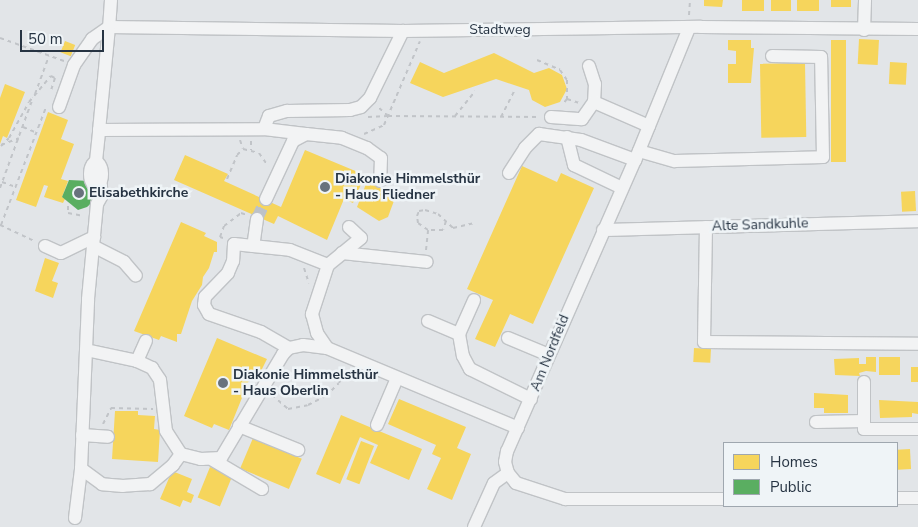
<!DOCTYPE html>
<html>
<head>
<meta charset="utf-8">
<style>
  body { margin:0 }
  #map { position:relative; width:918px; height:527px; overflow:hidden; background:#e2e5e8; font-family:"Nunito Sans",sans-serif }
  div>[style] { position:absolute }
  .homes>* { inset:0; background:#f6d55c; transform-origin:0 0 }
  .public>* { inset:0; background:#5aae61 }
  .minor-tunnel>* { height:12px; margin-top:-6px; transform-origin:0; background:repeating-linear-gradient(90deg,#bdc2c7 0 12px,transparent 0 18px) }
  .path>* { height:2px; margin-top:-1px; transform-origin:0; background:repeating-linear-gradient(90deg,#c1c4c8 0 4px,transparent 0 8px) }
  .roads { filter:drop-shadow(1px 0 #c0c3c6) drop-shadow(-1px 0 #c0c3c6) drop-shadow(0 1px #c0c3c6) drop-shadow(0 -1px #c0c3c6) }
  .minor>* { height:12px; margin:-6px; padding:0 6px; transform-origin:6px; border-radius:6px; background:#f2f3f4 }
  .minor>.ring { margin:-6px; padding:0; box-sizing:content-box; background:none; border:12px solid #f2f3f4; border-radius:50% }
  .dots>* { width:14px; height:14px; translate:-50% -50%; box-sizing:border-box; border:2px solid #eff4f7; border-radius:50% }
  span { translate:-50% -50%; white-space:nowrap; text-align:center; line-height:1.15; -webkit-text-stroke:5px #eff4f7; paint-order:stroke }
  .street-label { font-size:14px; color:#273443 }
  .poi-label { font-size:14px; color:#273443; font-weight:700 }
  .left { translate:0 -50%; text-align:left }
  .legend { position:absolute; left:723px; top:442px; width:175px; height:65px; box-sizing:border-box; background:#eff4f7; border:1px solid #9fa7af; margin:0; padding:6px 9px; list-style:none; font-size:15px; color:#273443 }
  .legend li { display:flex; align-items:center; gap:10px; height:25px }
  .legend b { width:25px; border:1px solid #9fa7af }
  .scale { position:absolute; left:20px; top:30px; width:84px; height:22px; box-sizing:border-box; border:2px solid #273443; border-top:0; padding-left:6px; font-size:15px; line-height:18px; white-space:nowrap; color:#273443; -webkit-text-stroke:4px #eff4f7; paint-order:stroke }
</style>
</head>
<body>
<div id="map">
  <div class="homes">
    <div style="clip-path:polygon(704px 0,723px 0,722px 7px,704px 6px)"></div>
    <div style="left:742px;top:0;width:22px;height:11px"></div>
    <div style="left:771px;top:0;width:20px;height:11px"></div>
    <div style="left:797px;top:0;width:22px;height:11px"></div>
    <div style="left:831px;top:0;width:20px;height:7px"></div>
    <div style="left:859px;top:39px;width:20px;height:25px;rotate:3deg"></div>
    <div style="clip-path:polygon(728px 40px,751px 40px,751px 48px,754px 48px,751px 83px,728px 83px,728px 64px,736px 64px,736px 51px,728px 50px)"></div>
    <div style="left:831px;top:40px;width:15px;height:122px"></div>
    <div style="left:65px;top:41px;width:11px;height:12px;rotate:22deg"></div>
    <div style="clip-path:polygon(494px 53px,534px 73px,549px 68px,562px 75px,567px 89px,560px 102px,545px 107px,532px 100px,529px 90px,496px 79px,443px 97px,410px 83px,420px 62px,444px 73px)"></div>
    <div style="left:890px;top:62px;width:17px;height:22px;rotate:3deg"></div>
    <div style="left:805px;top:63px;width:74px;height:45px;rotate:89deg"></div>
    <div style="clip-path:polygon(5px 84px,25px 92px,7px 138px,3px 136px,0 144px,0 98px)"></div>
    <div style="clip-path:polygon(48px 112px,68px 120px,61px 139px,74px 144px,61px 179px,68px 181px,62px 197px,65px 199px,63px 203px,44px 197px,48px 186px,44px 185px,36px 207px,16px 200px)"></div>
    <div style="clip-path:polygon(305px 150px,365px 175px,353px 203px,344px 199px,327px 240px,278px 216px,274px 224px,174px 180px,185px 155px,228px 174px,224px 181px,281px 207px)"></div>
    <div style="clip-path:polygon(522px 166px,557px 182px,561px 173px,594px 188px,533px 324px,510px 314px,495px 347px,475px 339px,493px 300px,467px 289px)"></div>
    <div style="clip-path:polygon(366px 184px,390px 188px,395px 198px,388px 217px,379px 221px,357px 207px)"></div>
    <div style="left:915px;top:191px;width:20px;height:14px;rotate:87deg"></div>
    <div style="clip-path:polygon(181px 222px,206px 233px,204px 236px,217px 242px,217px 252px,214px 252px,209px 268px,203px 277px,202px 285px,192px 301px,181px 334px,177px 334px,177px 342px,161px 336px,159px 340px,134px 331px)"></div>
    <div style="clip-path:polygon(45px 258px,59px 263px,52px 281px,58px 283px,53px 298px,35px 291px)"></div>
    <div style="clip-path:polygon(217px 338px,267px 359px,256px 381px,250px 378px,229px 430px,214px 424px,212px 428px,184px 416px)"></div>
    <div style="left:694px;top:348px;width:17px;height:14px;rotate:3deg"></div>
    <div style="clip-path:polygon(866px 357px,876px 357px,876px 372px,866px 371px,859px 373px,860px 376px,835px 375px,834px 359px,859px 358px,859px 364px,866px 364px)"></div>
    <div style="left:879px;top:357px;width:21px;height:18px"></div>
    <div style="left:911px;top:367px;width:7px;height:15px"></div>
    <div style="clip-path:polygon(814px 393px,848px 395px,848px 413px,824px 413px,824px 408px,814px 408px)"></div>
    <div style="clip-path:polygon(399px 399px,466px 427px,457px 448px,471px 454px,452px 500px,427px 489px,441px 458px,432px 454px,436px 445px,388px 424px)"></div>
    <div style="clip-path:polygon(879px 400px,918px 402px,918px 414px,912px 413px,912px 417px,880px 418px)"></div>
    <div style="clip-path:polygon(115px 411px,138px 411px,138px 415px,155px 416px,154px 429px,160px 430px,158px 462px,112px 459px)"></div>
    <div style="clip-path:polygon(341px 415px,422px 449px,409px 480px,370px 463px,378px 445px,360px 437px,340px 484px,316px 474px)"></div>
    <div style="left:253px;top:438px;width:53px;height:33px;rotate:23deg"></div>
    <div style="left:361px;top:441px;width:14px;height:41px;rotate:21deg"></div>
    <div style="left:910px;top:449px;width:20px;height:13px;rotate:87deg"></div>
    <div style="left:210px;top:467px;width:24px;height:33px;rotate:22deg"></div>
    <div style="clip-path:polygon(172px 471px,192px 479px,187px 492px,194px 495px,191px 503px,183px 500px,180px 507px,160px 499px)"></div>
  </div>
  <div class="public">
    <div style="clip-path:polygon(69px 180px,90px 181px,95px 200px,87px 207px,78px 210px,62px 197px)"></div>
  </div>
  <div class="minor-tunnel">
    <div style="left:257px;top:219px;width:22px;rotate:-66deg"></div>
  </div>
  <div class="path">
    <div style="left:689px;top:15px;width:15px;rotate:-86deg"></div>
    <div style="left:0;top:38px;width:68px;rotate:19.8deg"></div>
    <div style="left:537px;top:60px;width:25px;rotate:23deg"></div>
    <div style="left:560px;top:70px;width:12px;rotate:55deg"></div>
    <div style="left:567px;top:80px;width:19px;rotate:90deg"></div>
    <div style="left:567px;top:99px;width:8px;rotate:130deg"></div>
    <div style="left:35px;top:94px;width:40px;rotate:-69.8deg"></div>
    <div style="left:567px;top:99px;width:13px;rotate:18deg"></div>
    <div style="left:388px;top:116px;width:152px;rotate:0.4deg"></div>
    <div style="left:455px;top:116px;width:32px;rotate:-51deg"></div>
    <div style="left:368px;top:117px;width:20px;rotate:-3deg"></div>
    <div style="left:388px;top:116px;width:13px;rotate:-138deg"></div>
    <div style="left:501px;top:117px;width:29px;rotate:-63deg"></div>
    <div style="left:23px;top:127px;width:15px;rotate:23deg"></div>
    <div style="left:364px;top:134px;width:22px;rotate:-24deg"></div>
    <div style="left:384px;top:125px;width:91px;rotate:-66.8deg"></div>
    <div style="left:240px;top:140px;width:9px;rotate:72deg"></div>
    <div style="left:251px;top:141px;width:9px;rotate:90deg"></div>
    <div style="left:1px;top:145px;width:19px;rotate:-21deg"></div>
    <div style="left:1px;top:146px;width:11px;rotate:-45deg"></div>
    <div style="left:9px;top:138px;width:41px;rotate:-60.9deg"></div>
    <div style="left:29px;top:102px;width:34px;rotate:-50deg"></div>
    <div style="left:51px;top:76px;width:4px;rotate:27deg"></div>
    <div style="left:55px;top:78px;width:13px;rotate:108deg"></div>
    <div style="left:227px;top:179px;width:26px;rotate:-67deg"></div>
    <div style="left:237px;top:155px;width:8px;rotate:-45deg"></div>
    <div style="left:243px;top:149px;width:16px;rotate:14deg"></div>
    <div style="left:259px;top:153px;width:16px;rotate:55deg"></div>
    <div style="left:2px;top:182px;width:15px;rotate:20deg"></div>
    <div style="left:0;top:188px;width:96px;rotate:-69.9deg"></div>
    <div style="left:68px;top:206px;width:7px;rotate:90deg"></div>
    <div style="left:68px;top:213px;width:16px;rotate:11deg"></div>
    <div style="left:446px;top:221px;width:9px;rotate:108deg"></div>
    <div style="left:443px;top:230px;width:15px;rotate:180deg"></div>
    <div style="left:428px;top:230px;width:12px;rotate:-145deg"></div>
    <div style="left:418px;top:223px;width:7px;rotate:-98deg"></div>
    <div style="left:417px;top:216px;width:5px;rotate:-68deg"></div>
    <div style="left:419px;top:211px;width:6px;rotate:-9deg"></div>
    <div style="left:425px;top:210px;width:14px;rotate:17deg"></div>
    <div style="left:438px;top:214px;width:21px;rotate:43deg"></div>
    <div style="left:453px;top:228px;width:22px;rotate:-13deg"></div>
    <div style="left:0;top:225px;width:38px;rotate:25deg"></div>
    <div style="left:1px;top:225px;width:126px;rotate:-69.1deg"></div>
    <div style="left:223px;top:238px;width:3px;rotate:-162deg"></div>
    <div style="left:220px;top:237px;width:12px;rotate:-70deg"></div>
    <div style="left:224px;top:226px;width:21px;rotate:-37deg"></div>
    <div style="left:241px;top:213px;width:6px;rotate:18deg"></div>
    <div style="left:426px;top:250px;width:20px;rotate:-84deg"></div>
    <div style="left:304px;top:268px;width:16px;rotate:72deg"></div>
    <div style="left:272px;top:395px;width:21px;rotate:41deg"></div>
    <div style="left:288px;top:409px;width:20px;rotate:-11deg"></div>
    <div style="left:308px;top:405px;width:20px;rotate:-27deg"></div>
    <div style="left:326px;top:396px;width:18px;rotate:-45deg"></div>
    <div style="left:339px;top:383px;width:15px;rotate:-67deg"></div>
    <div style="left:103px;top:424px;width:18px;rotate:-63deg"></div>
    <div style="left:111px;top:408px;width:42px;rotate:1.4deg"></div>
  </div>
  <div class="roads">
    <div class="minor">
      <div style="left:111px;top:0;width:27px;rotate:94deg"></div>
      <div style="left:109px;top:27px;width:294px;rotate:0.8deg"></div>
      <div style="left:403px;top:31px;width:298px;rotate:-0.8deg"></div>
      <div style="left:701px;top:27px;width:217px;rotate:0.5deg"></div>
      <div style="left:689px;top:28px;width:143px;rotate:112.2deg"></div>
      <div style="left:635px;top:160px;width:318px;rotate:113.7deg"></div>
      <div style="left:507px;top:451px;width:11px;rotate:100deg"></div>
      <div style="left:505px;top:462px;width:11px;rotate:75deg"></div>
      <div style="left:508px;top:473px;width:13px;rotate:51deg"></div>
      <div style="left:516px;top:483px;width:52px;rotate:18.1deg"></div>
      <div style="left:565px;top:499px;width:159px"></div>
      <div style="left:864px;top:30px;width:30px;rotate:-88deg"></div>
      <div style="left:589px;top:66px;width:19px;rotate:72deg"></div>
      <div style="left:595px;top:84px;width:18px;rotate:93deg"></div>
      <div style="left:59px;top:107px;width:45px;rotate:-70.3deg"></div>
      <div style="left:74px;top:65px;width:32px;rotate:-55deg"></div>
      <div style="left:92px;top:39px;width:21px;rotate:-35deg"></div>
      <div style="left:109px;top:27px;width:103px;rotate:95.5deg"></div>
      <div style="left:99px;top:130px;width:165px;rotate:-0.3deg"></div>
      <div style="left:264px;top:129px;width:42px;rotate:6.8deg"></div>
      <div style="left:551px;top:117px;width:31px;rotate:4deg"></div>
      <div style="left:582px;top:119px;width:21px;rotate:-55deg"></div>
      <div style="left:594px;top:102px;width:60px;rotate:23.6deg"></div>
      <div style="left:264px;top:129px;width:14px;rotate:-69deg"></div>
      <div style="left:269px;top:116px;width:19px;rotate:-16deg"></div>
      <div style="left:287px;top:111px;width:63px;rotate:-0.9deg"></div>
      <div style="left:350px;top:110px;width:11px;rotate:-15deg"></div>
      <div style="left:361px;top:107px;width:13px;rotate:-45deg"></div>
      <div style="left:370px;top:98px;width:75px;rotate:-63.8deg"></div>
      <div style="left:567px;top:137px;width:29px;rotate:76deg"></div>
      <div style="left:574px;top:165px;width:53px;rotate:25.6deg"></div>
      <div style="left:639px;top:151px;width:37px;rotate:16deg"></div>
      <div style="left:675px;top:161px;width:148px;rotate:-1.5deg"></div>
      <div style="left:823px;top:157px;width:100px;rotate:-91.1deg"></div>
      <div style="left:821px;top:57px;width:49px;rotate:-178.8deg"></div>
      <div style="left:96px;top:161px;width:31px;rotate:-84deg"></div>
      <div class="ring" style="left:89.5px;top:161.5px;width:-1px;height:-1px"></div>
      <div style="left:509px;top:173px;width:30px;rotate:-57deg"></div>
      <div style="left:525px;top:148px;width:20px;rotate:-45deg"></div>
      <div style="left:539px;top:134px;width:42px;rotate:8.1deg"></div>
      <div style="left:581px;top:140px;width:58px;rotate:20.3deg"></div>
      <div style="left:266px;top:199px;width:64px;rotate:-65deg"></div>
      <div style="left:293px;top:141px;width:15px;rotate:-28deg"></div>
      <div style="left:306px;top:134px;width:36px;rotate:6deg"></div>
      <div style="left:342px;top:138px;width:27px;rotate:22deg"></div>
      <div style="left:367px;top:148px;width:17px;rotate:36deg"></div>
      <div style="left:381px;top:158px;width:23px;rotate:92deg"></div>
      <div style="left:257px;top:219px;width:27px;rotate:98deg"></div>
      <div style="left:253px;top:246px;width:19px;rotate:-174deg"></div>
      <div style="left:234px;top:244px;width:17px;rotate:93deg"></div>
      <div style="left:233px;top:261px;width:13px;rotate:113deg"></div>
      <div style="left:228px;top:273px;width:33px;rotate:134deg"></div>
      <div style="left:205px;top:297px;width:8px;rotate:97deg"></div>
      <div style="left:204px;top:305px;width:10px;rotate:61deg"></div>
      <div style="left:209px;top:314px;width:55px;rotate:19.1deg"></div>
      <div style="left:261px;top:332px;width:32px;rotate:30deg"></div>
      <div style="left:349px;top:227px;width:16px;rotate:43deg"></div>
      <div style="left:361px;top:238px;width:43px;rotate:140.7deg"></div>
      <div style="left:328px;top:265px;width:52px;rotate:108.1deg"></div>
      <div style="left:312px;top:314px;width:20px;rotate:75deg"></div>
      <div style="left:317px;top:333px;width:18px;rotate:56deg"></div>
      <div style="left:327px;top:348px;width:207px;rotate:22.7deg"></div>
      <div style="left:706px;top:227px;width:115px;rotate:91deg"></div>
      <div style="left:704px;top:342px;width:214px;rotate:0.5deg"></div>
      <div style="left:603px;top:230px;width:315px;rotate:-1.6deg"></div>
      <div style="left:45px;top:246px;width:17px;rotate:24deg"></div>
      <div style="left:61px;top:253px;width:37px;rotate:-26deg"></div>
      <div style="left:93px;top:246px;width:35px;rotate:27deg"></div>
      <div style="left:124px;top:262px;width:18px;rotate:49deg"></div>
      <div style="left:253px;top:246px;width:37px;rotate:6deg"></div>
      <div style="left:290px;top:250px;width:41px;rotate:21.5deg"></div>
      <div style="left:342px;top:253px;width:85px;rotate:6deg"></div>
      <div style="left:428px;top:321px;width:34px;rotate:23deg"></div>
      <div style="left:459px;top:334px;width:37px;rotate:-66deg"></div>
      <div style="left:459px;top:334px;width:22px;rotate:80deg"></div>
      <div style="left:463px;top:356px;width:15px;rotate:62deg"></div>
      <div style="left:470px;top:369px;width:68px;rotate:26.2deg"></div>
      <div style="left:508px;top:338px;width:44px;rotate:22.5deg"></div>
      <div style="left:86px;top:350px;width:52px;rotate:12.2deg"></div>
      <div style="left:137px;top:361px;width:17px;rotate:25deg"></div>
      <div style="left:152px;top:368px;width:14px;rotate:56deg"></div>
      <div style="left:160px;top:380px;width:51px;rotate:83.3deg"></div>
      <div style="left:166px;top:431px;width:27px;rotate:57deg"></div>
      <div style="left:181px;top:454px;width:14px;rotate:126deg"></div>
      <div style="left:173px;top:465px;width:30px;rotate:140deg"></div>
      <div style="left:150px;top:484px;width:27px;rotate:176deg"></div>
      <div style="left:123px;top:486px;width:21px;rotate:-175deg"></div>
      <div style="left:102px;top:484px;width:26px;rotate:-144deg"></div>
      <div style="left:81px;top:469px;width:170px;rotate:-87.6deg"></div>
      <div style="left:88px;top:299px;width:95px;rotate:-84.6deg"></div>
      <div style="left:97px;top:204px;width:10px;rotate:-61deg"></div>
      <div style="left:102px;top:195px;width:24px;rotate:-97deg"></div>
      <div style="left:137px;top:361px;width:22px;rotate:-66deg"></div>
      <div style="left:864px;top:382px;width:47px;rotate:90deg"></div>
      <div style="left:864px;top:429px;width:54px"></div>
      <div style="left:816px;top:422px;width:48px;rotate:-1.2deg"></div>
      <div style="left:377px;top:425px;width:51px;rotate:-66.9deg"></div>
      <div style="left:239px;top:426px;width:64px;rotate:22.1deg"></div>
      <div style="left:82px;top:435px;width:26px;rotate:4deg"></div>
      <div style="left:181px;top:454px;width:21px;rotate:14deg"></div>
      <div style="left:201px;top:459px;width:20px;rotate:-3deg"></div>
      <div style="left:221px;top:458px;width:121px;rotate:-59.2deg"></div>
      <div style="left:283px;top:354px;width:8px;rotate:-45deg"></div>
      <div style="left:289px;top:348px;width:14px;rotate:-12deg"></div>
      <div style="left:303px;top:345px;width:24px;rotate:7deg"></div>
      <div style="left:213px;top:460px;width:57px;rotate:30.6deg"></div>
      <div style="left:897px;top:498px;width:21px"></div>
      <div style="left:75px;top:518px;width:49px;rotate:-83deg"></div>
      <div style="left:474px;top:527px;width:48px;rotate:-65.6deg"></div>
      <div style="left:494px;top:483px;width:17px;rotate:-36deg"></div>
    </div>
  </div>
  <div class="dots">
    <div style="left:325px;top:187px;background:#68727d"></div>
    <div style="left:79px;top:193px;background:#68727d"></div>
    <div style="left:223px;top:383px;background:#68727d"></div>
  </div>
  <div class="street-label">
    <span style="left:500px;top:30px">Stadtweg</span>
    <span style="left:760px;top:225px;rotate:-2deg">Alte Sandkuhle</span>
    <span style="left:550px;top:353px;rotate:-68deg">Am Nordfeld</span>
  </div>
  <div class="poi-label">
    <span class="left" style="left:335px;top:187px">Diakonie Himmelsthür<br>- Haus Fliedner</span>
    <span class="left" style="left:89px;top:193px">Elisabethkirche</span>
    <span class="left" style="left:233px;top:383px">Diakonie Himmelsthür<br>- Haus Oberlin</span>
  </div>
  <ul class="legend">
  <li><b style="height:14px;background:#f6d55c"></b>Homes</li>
  <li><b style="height:14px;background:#5aae61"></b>Public</li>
  </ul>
  <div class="scale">50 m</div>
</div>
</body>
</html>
